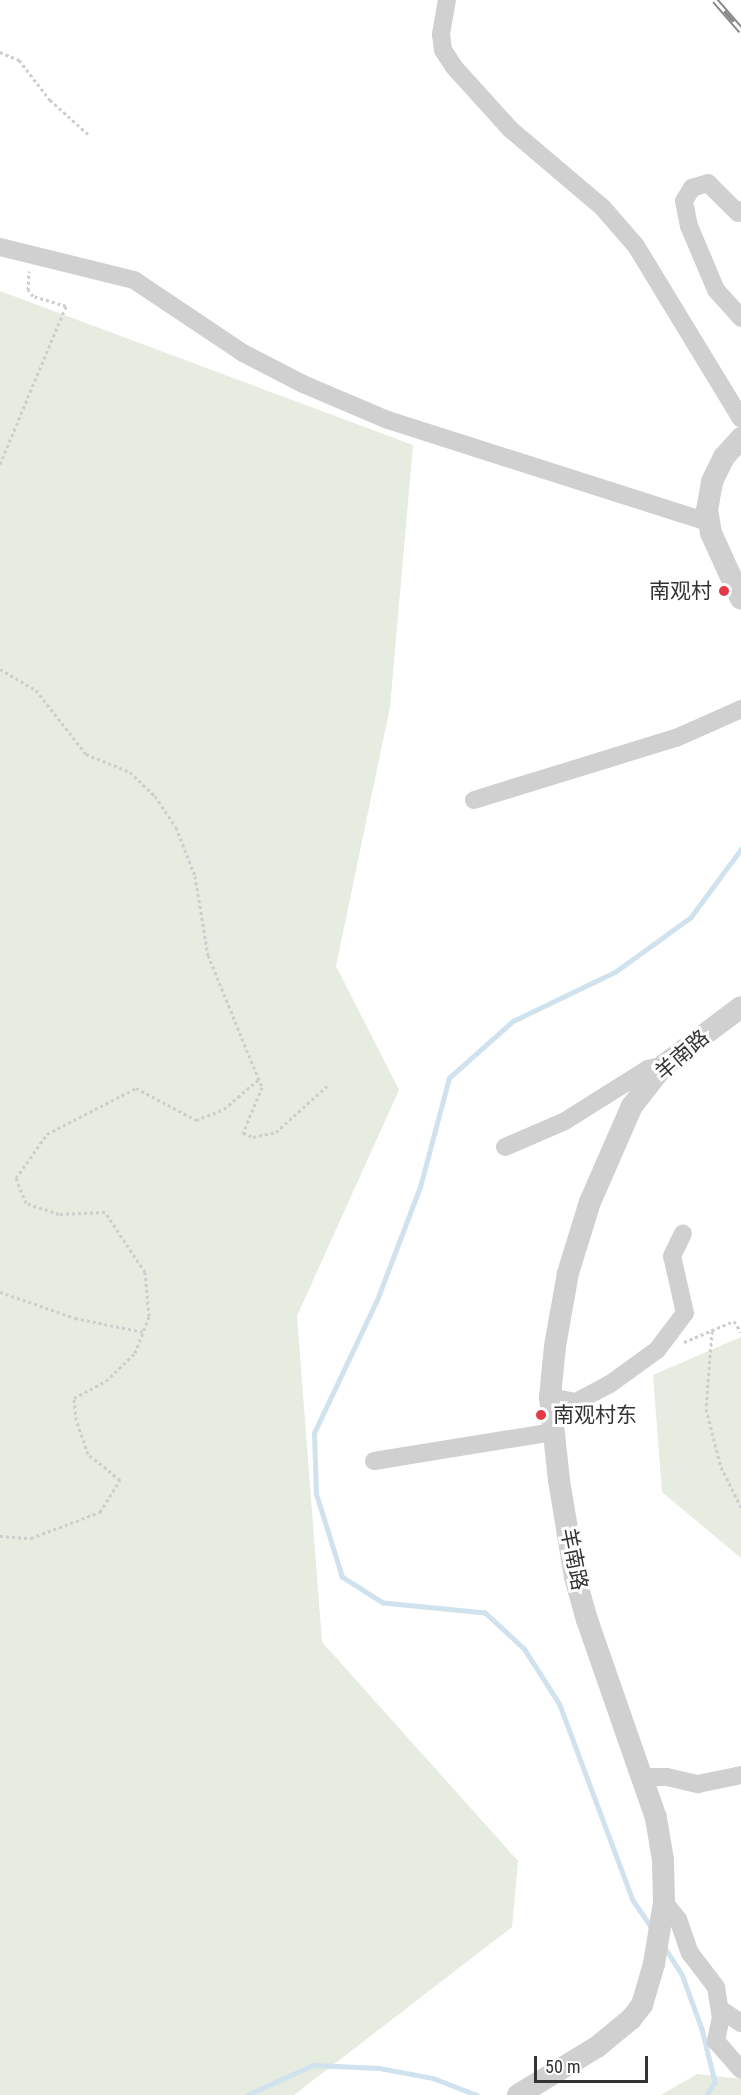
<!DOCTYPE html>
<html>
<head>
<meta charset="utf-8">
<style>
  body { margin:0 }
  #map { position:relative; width:741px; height:2095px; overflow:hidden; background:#fff; font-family:"Roboto Condensed","Noto Sans SC",sans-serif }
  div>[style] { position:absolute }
  .green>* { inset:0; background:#e6ecdf }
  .stream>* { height:4.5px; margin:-2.25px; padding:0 2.25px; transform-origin:2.25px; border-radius:2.25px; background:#cfe2ee }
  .path>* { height:3px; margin-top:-1.5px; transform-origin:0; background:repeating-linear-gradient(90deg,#cdcdcd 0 3px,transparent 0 6px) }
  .minor>* { height:18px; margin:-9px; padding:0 9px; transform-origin:9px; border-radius:9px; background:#d0d0d0 }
  .tertiary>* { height:22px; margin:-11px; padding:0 11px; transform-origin:11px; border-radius:11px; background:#d0d0d0 }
  .rail>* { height:7px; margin-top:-3.5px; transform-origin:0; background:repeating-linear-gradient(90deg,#fff 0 14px,#888 0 28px); box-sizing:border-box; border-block:2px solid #888 }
  .dots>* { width:16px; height:16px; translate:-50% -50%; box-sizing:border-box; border:3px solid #fff; border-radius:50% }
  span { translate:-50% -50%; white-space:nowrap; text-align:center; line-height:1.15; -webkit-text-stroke:6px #fff; paint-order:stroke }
  .poi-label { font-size:21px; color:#333 }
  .right { translate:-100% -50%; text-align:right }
  .left { translate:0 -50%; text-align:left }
  .street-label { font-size:21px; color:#333 }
  .scale { position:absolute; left:534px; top:2056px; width:114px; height:27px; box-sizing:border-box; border:3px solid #333; border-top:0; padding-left:8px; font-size:18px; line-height:21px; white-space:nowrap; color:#333; -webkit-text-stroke:4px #fff; paint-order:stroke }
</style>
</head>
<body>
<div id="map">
  <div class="green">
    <div style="clip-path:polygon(0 291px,413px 445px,390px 707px,336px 966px,399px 1090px,297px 1316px,322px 1642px,518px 1861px,512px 1927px,294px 2095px,0 2095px)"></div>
    <div style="clip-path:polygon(741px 1337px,741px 1558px,662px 1492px,653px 1375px)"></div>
    <div style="clip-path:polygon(697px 2074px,741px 2079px,741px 2095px,661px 2095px)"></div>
  </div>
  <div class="stream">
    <div style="left:652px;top:1929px;width:36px;rotate:-124deg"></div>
    <div style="left:632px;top:1899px;width:208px;rotate:-110.5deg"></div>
    <div style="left:559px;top:1704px;width:65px;rotate:-122.5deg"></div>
    <div style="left:524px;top:1649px;width:53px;rotate:-137.3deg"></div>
    <div style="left:485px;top:1613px;width:102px;rotate:-174.4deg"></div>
    <div style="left:383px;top:1603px;width:49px;rotate:-147.6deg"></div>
    <div style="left:342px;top:1577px;width:87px;rotate:-107.4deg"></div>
    <div style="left:316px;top:1494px;width:61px;rotate:-91.9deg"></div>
    <div style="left:314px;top:1433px;width:147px;rotate:-64.7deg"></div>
    <div style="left:377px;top:1300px;width:121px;rotate:-69.2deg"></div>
    <div style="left:420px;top:1187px;width:113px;rotate:-75.1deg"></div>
    <div style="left:449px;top:1078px;width:86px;rotate:-41.7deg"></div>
    <div style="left:513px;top:1021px;width:113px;rotate:-25.7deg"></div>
    <div style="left:615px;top:972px;width:92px;rotate:-35.8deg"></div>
    <div style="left:690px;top:918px;width:86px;rotate:-53.5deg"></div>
    <div style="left:665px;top:1948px;width:31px;rotate:57deg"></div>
    <div style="left:682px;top:1974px;width:59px;rotate:70deg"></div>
    <div style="left:702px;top:2029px;width:55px;rotate:76.2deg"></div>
    <div style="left:715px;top:2082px;width:15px;rotate:122deg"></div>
    <div style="left:247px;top:2095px;width:72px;rotate:-24.4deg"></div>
    <div style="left:313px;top:2065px;width:66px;rotate:2.6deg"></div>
    <div style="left:379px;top:2068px;width:55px;rotate:10.5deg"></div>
    <div style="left:433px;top:2078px;width:47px;rotate:21.1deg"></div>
  </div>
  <div class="path">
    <div style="left:0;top:52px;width:21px;rotate:23deg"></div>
    <div style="left:19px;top:60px;width:51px;rotate:52.2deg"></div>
    <div style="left:50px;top:100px;width:52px;rotate:41.9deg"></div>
    <div style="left:0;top:464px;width:171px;rotate:-67.3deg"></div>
    <div style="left:66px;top:306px;width:34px;rotate:-163deg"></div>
    <div style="left:33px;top:296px;width:8px;rotate:-130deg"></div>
    <div style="left:28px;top:290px;width:19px;rotate:-87deg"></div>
    <div style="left:0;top:669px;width:42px;rotate:30.3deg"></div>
    <div style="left:36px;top:690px;width:81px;rotate:52deg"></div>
    <div style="left:86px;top:754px;width:48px;rotate:22.2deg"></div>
    <div style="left:130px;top:772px;width:35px;rotate:44deg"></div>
    <div style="left:155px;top:796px;width:37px;rotate:56deg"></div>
    <div style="left:176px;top:827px;width:53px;rotate:68.8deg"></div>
    <div style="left:195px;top:876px;width:80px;rotate:80.7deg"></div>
    <div style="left:208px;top:955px;width:143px;rotate:67.8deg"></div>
    <div style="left:262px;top:1087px;width:50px;rotate:112.4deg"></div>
    <div style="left:243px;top:1133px;width:11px;rotate:22deg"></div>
    <div style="left:253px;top:1137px;width:24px;rotate:-12deg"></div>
    <div style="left:276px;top:1132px;width:69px;rotate:-42deg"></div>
    <div style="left:0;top:1292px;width:79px;rotate:19.1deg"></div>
    <div style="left:75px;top:1318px;width:69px;rotate:11.6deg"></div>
    <div style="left:712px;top:1331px;width:78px;rotate:94.4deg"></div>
    <div style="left:706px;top:1409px;width:60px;rotate:75.5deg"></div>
    <div style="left:721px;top:1467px;width:45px;rotate:63.4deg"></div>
    <div style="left:684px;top:1342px;width:54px;rotate:-22.8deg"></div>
    <div style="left:734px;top:1321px;width:13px;rotate:58deg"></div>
    <div style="left:0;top:1536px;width:31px;rotate:4deg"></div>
    <div style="left:31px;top:1538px;width:74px;rotate:-20.6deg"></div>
    <div style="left:100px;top:1512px;width:38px;rotate:-58deg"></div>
    <div style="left:120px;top:1480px;width:41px;rotate:-140.9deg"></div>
    <div style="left:88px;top:1454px;width:36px;rotate:-109deg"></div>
    <div style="left:76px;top:1420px;width:22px;rotate:-95deg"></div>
    <div style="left:74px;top:1398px;width:36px;rotate:-28deg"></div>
    <div style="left:106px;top:1381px;width:40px;rotate:-44deg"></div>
    <div style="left:135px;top:1353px;width:40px;rotate:-69deg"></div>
    <div style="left:149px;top:1316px;width:44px;rotate:-95.2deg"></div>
    <div style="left:145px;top:1272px;width:72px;rotate:-123.7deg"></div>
    <div style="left:105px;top:1212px;width:46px;rotate:177.5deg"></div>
    <div style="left:59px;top:1214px;width:35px;rotate:-162deg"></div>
    <div style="left:26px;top:1203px;width:27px;rotate:-112deg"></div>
    <div style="left:16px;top:1178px;width:54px;rotate:-54.8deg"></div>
    <div style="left:47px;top:1134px;width:100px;rotate:-27.3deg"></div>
    <div style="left:136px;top:1088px;width:68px;rotate:28.1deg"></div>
    <div style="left:196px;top:1120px;width:30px;rotate:-21deg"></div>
    <div style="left:224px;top:1109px;width:46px;rotate:-40.6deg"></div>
  </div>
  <div class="minor">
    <div style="left:447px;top:0;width:35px;rotate:100deg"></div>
    <div style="left:441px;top:34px;width:16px;rotate:83deg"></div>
    <div style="left:443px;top:50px;width:20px;rotate:57deg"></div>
    <div style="left:454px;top:67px;width:84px;rotate:47.9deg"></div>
    <div style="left:510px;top:129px;width:122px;rotate:40.3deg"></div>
    <div style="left:603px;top:208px;width:50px;rotate:49deg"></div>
    <div style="left:636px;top:246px;width:202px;rotate:58.7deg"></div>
    <div style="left:741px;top:210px;width:4px;rotate:135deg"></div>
    <div style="left:738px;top:213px;width:42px;rotate:-135deg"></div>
    <div style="left:708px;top:183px;width:17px;rotate:163deg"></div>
    <div style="left:692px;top:188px;width:15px;rotate:122deg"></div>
    <div style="left:684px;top:201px;width:25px;rotate:79deg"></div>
    <div style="left:689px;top:226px;width:69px;rotate:67.1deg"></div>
    <div style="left:716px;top:290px;width:38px;rotate:48deg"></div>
    <div style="left:0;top:247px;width:138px;rotate:13.8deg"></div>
    <div style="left:134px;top:280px;width:131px;rotate:33.8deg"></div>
    <div style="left:243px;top:353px;width:68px;rotate:27.3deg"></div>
    <div style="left:303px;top:384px;width:92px;rotate:23deg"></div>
    <div style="left:388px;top:420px;width:338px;rotate:17.7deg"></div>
    <div style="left:474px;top:800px;width:211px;rotate:-17.1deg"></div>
    <div style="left:676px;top:738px;width:71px;rotate:-24deg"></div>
    <div style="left:505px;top:1147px;width:65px;rotate:-23.4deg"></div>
    <div style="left:565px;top:1121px;width:98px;rotate:-32.1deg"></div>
    <div style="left:648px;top:1069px;width:16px;rotate:-14deg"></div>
    <div style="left:550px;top:1397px;width:26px;rotate:11deg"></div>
    <div style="left:576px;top:1402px;width:38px;rotate:-28deg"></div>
    <div style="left:610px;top:1384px;width:58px;rotate:-35.9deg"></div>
    <div style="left:657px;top:1350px;width:46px;rotate:-52.9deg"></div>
    <div style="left:685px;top:1313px;width:58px;rotate:-102.8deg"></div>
    <div style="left:672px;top:1256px;width:25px;rotate:-64deg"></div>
    <div style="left:374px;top:1461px;width:181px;rotate:-9.2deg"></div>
    <div style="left:643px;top:1777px;width:24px"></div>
    <div style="left:667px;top:1777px;width:32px;rotate:13deg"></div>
    <div style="left:698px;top:1784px;width:44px;rotate:-11.8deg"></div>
    <div style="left:664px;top:1902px;width:22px;rotate:51deg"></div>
    <div style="left:678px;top:1919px;width:36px;rotate:71deg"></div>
    <div style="left:690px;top:1953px;width:43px;rotate:52.6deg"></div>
    <div style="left:716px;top:1987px;width:30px;rotate:81deg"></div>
    <div style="left:721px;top:2017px;width:25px;rotate:102deg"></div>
    <div style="left:716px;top:2041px;width:38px;rotate:49deg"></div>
    <div style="left:720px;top:2009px;width:25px;rotate:34deg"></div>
  </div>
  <div class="tertiary">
    <div style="left:741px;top:438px;width:25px;rotate:132deg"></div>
    <div style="left:724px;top:457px;width:28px;rotate:116deg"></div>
    <div style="left:712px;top:482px;width:28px;rotate:100deg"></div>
    <div style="left:707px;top:510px;width:23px;rotate:80deg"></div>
    <div style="left:711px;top:533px;width:72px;rotate:65.6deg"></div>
    <div style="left:518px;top:2095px;width:92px;rotate:-31.3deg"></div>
    <div style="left:597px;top:2047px;width:44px;rotate:-39.5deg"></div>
    <div style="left:631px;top:2019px;width:18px;rotate:-52deg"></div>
    <div style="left:642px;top:2005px;width:43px;rotate:-73.7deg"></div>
    <div style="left:654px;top:1964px;width:63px;rotate:-80.8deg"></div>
    <div style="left:664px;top:1902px;width:42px;rotate:-91.4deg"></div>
    <div style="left:663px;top:1860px;width:43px;rotate:-99.5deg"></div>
    <div style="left:656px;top:1818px;width:210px;rotate:-109.2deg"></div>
    <div style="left:587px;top:1620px;width:45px;rotate:-105.6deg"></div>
    <div style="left:575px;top:1577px;width:98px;rotate:-99.4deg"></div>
    <div style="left:559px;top:1480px;width:83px;rotate:-96.2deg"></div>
    <div style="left:550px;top:1397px;width:51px;rotate:-84.4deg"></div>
    <div style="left:555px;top:1346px;width:74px;rotate:-79.9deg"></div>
    <div style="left:568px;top:1273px;width:74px;rotate:-72.8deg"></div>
    <div style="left:590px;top:1202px;width:105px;rotate:-66.4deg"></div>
    <div style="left:632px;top:1106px;width:52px;rotate:-52deg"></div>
    <div style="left:664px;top:1065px;width:96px;rotate:-37deg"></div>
  </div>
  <div class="rail">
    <div style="left:715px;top:0;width:40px;rotate:49deg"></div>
  </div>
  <div class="dots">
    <div style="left:724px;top:591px;background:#e63946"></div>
    <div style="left:541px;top:1415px;background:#e63946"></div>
  </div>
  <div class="poi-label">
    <span class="right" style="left:712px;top:591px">南观村</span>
    <span class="left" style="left:553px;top:1415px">南观村东</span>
  </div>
  <div class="street-label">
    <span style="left:682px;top:1055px;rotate:-41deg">羊南路</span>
    <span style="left:574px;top:1559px;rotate:79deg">羊南路</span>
  </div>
  <div class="scale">50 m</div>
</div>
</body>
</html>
